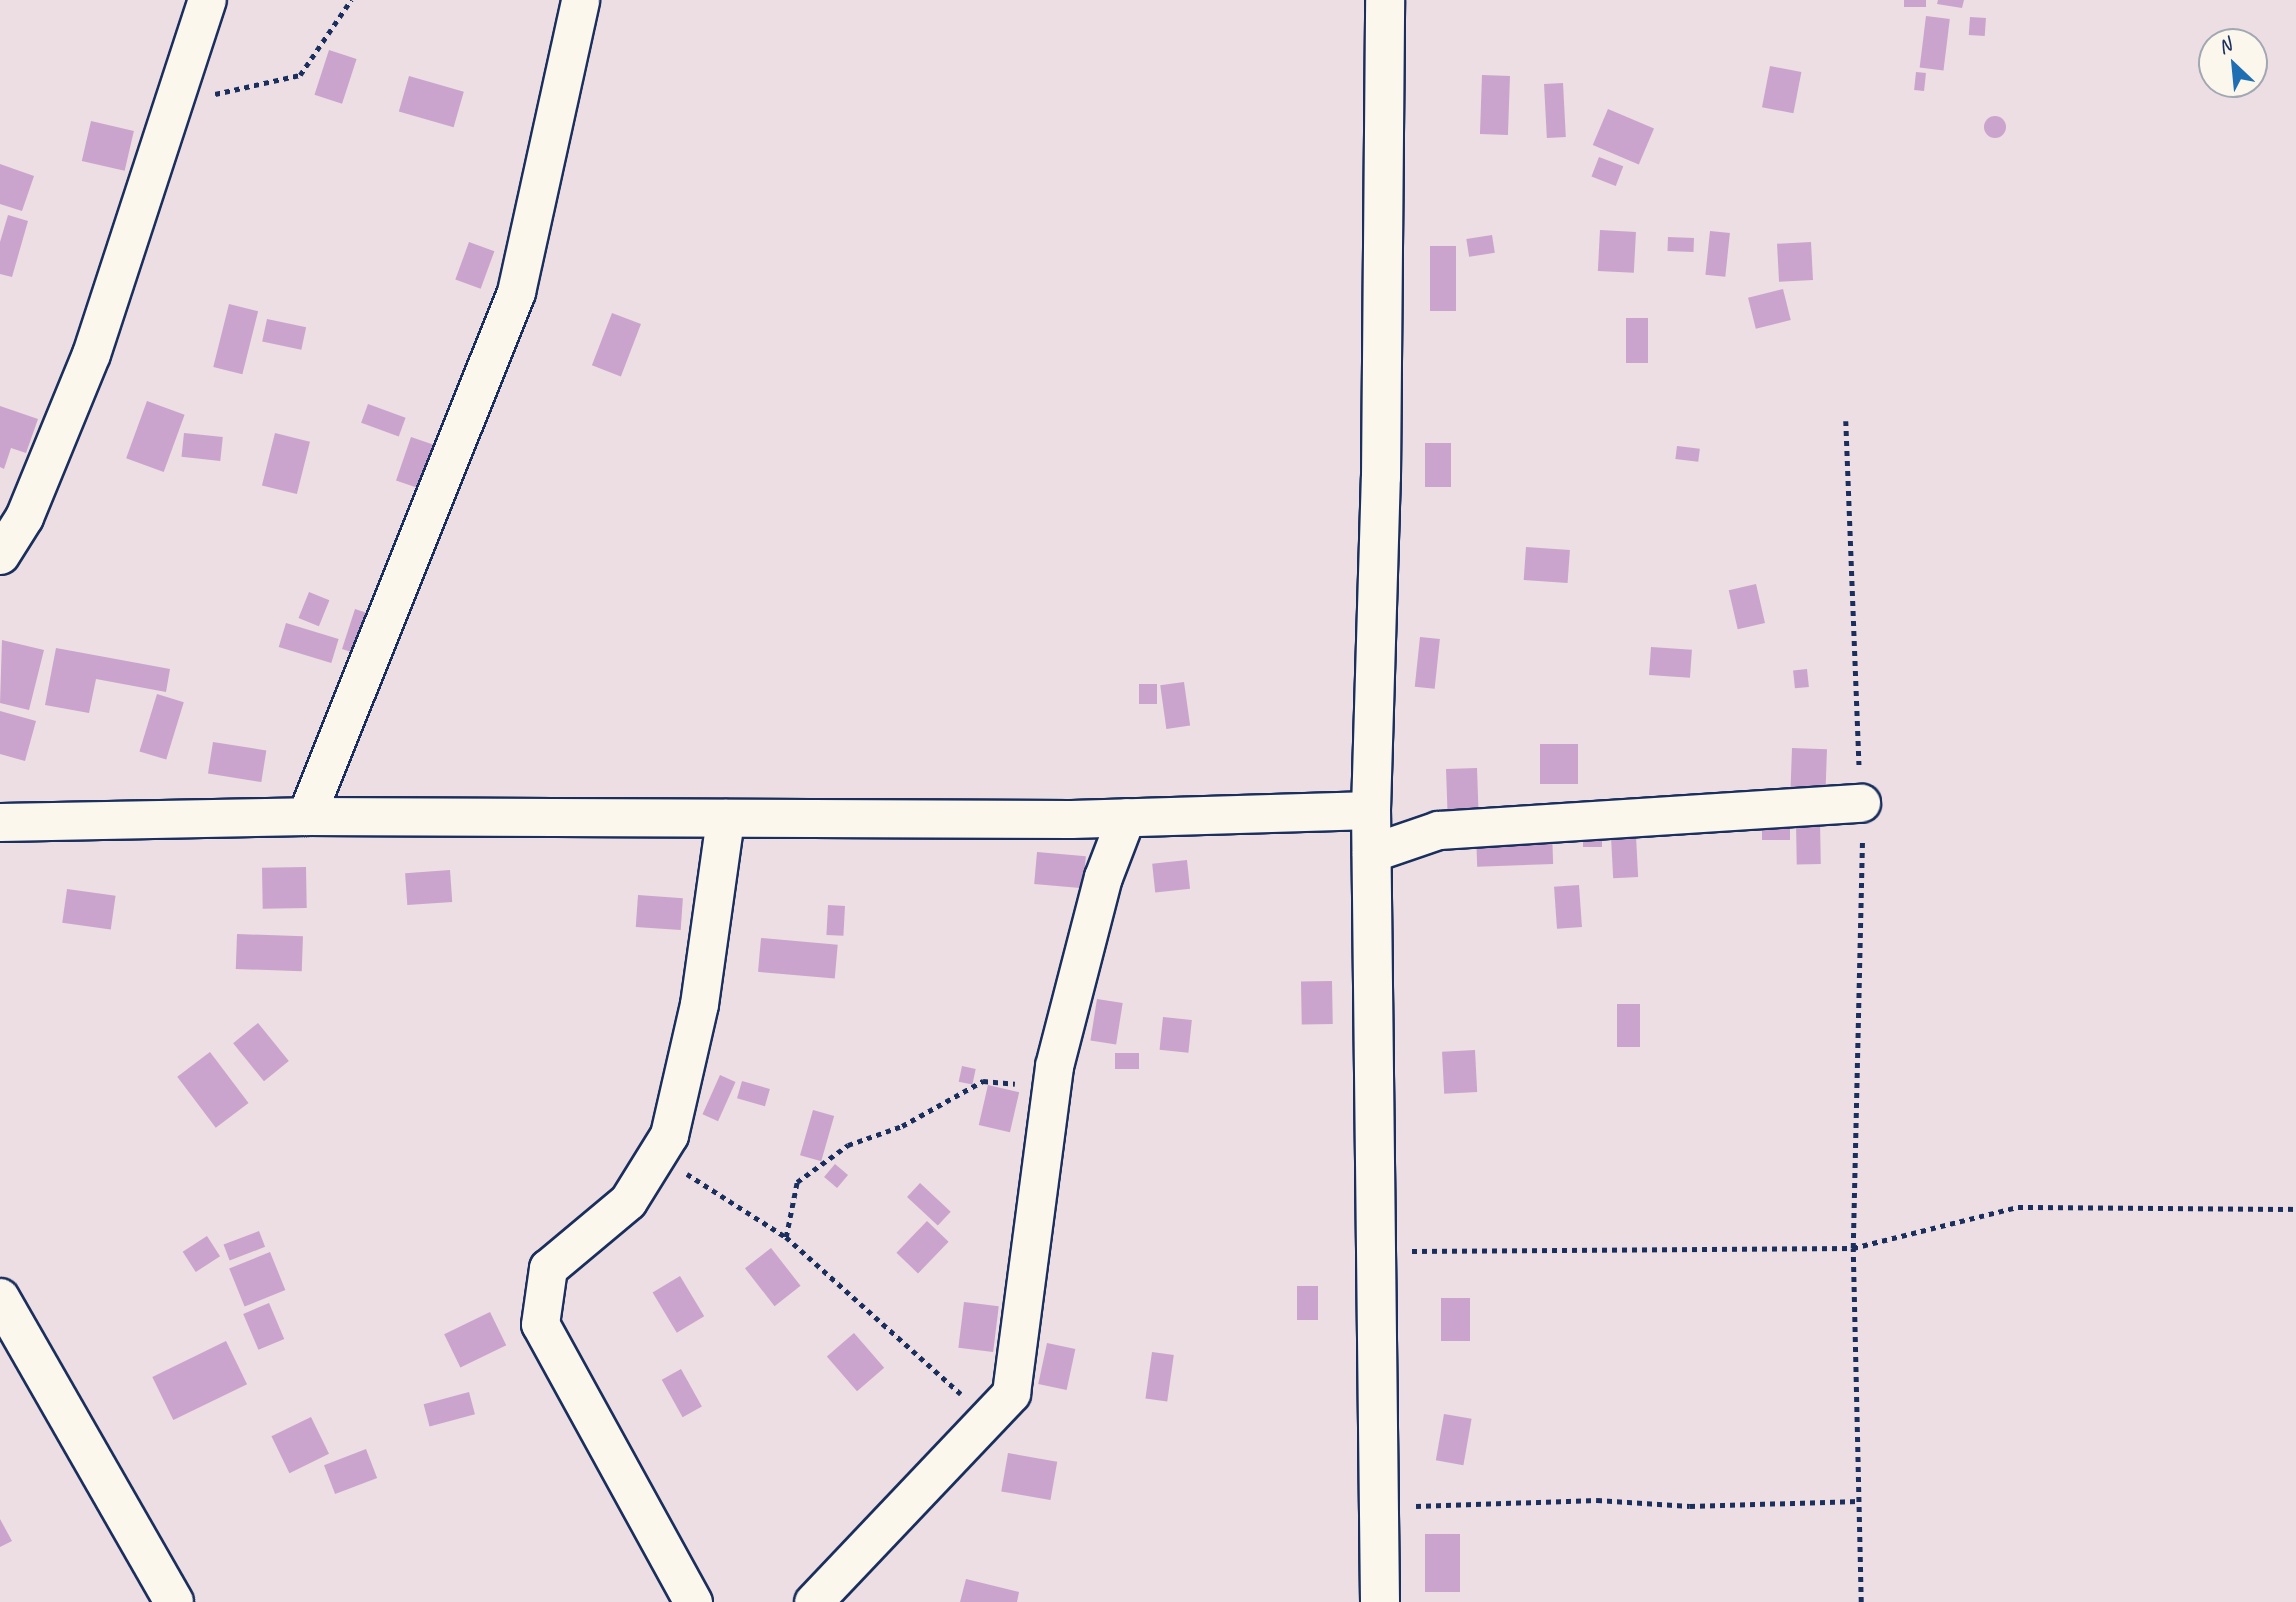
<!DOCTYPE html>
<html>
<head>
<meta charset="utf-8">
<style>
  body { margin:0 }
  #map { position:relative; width:2296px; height:1602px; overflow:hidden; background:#ecdee3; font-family:Caveat,sans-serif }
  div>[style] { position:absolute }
  .building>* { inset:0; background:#caa4cd; transform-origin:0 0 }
  .round { border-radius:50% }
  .path>* { height:4.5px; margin-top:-2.25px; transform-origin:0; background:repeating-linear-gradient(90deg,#1b2f5e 0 5px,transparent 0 10px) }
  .roads { filter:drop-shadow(2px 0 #1b2f5e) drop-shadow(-2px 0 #1b2f5e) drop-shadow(0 2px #1b2f5e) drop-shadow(0 -2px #1b2f5e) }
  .street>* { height:37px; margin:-18.5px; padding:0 18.5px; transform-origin:18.5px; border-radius:18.5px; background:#fbf7ec }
  .secondary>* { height:38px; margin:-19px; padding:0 19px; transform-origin:19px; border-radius:19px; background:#fbf7ec }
  .highway>* { height:38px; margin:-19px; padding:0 19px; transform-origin:19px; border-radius:19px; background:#fbf7ec }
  span { translate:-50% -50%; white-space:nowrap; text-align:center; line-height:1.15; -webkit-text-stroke:6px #fbf7ec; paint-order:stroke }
  .north { position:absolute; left:2198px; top:28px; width:70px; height:70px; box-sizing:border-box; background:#fbf7ec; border:2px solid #a1a7b3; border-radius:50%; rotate:334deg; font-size:19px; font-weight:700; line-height:28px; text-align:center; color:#1b2f5e }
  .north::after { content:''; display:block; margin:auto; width:24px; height:32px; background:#1f6fb2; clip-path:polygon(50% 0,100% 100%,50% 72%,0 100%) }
</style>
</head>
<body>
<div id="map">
  <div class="building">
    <div style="left:1904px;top:0;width:22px;height:7px"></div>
    <div style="clip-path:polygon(1938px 0,1964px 0,1962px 8px,1937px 4px)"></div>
    <div style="left:1926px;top:16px;width:24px;height:52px;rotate:7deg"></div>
    <div style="left:1970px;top:17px;width:16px;height:18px;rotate:4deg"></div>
    <div style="left:329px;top:50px;width:29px;height:47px;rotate:18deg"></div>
    <div style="left:1770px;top:66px;width:32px;height:42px;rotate:11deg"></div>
    <div style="left:1916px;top:72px;width:10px;height:18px;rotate:6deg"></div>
    <div style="left:1482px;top:75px;width:28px;height:59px;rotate:2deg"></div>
    <div style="left:409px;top:76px;width:57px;height:37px;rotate:16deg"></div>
    <div style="left:1563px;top:83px;width:54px;height:19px;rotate:87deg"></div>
    <div style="left:1608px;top:109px;width:50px;height:39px;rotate:23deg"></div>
    <div class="round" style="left:1984px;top:116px;width:22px;height:22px"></div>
    <div style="left:91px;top:121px;width:44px;height:41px;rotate:13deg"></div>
    <div style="left:1599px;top:157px;width:26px;height:21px;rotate:21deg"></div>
    <div style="clip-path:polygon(0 164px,34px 176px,22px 211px,0 204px)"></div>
    <div style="clip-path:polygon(8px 215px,28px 221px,12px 277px,0 274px,0 242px)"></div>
    <div style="left:1600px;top:230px;width:36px;height:41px;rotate:3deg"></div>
    <div style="left:1710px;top:231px;width:20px;height:44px;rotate:6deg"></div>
    <div style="left:1492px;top:235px;width:18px;height:26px;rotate:81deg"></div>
    <div style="left:1668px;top:237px;width:26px;height:14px;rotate:2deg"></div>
    <div style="left:469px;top:242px;width:27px;height:40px;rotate:20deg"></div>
    <div style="left:1811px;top:242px;width:38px;height:34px;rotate:87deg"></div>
    <div style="left:1430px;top:246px;width:26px;height:65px"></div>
    <div style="left:1783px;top:289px;width:32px;height:36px;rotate:76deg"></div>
    <div style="left:229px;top:304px;width:30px;height:65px;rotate:14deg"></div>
    <div style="left:612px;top:313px;width:31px;height:56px;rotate:21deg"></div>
    <div style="left:1626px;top:318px;width:22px;height:45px"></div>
    <div style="left:267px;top:319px;width:40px;height:23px;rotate:12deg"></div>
    <div style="left:147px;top:401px;width:40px;height:61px;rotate:20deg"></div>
    <div style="left:368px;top:404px;width:40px;height:20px;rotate:20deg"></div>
    <div style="clip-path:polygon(0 406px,38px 419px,26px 453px,11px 448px,4px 469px,0 467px)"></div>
    <div style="left:184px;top:433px;width:39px;height:24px;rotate:6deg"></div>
    <div style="left:275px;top:433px;width:36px;height:54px;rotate:14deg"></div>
    <div style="left:411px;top:437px;width:34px;height:46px;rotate:19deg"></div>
    <div style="left:1425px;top:443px;width:26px;height:44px"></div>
    <div style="left:1677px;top:446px;width:23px;height:13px;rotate:7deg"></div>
    <div style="left:1526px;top:547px;width:44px;height:33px;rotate:4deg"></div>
    <div style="left:1756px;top:584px;width:40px;height:28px;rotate:77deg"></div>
    <div style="left:309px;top:592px;width:22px;height:28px;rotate:22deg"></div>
    <div style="left:355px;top:609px;width:26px;height:42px;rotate:18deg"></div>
    <div style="left:286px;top:623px;width:55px;height:25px;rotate:17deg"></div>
    <div style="left:1420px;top:637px;width:20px;height:50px;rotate:6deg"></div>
    <div style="clip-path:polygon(2px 640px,44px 650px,29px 710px,0 703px)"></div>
    <div style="left:1651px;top:647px;width:41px;height:28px;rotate:4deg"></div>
    <div style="clip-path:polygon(56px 648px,170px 669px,166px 692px,96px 679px,89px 713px,45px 705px)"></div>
    <div style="left:1807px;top:669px;width:18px;height:14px;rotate:84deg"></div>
    <div style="left:1184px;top:682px;width:44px;height:24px;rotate:82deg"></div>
    <div style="left:1139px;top:684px;width:18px;height:20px"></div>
    <div style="left:157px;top:694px;width:28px;height:60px;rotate:17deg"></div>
    <div style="clip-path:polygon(0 711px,36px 721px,25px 761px,0 754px)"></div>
    <div style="left:213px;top:742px;width:54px;height:32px;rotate:9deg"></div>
    <div style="left:1540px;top:744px;width:38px;height:40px"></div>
    <div style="left:1792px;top:748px;width:35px;height:47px;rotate:2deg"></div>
    <div style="left:1477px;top:768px;width:51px;height:31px;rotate:88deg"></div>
    <div style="left:1762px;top:816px;width:28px;height:24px"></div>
    <div style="left:1820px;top:821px;width:43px;height:24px;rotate:89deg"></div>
    <div style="left:1583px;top:829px;width:19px;height:18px"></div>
    <div style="left:1552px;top:831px;width:33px;height:76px;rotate:88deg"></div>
    <div style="left:1636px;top:836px;width:41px;height:25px;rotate:87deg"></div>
    <div style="left:1037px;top:852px;width:49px;height:32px;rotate:5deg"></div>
    <div style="left:1187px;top:860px;width:29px;height:35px;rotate:84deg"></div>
    <div style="left:306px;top:867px;width:41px;height:44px;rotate:89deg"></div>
    <div style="left:450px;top:870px;width:32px;height:45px;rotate:86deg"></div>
    <div style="left:1579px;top:885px;width:42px;height:25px;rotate:86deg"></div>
    <div style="left:67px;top:889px;width:49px;height:34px;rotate:8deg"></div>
    <div style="left:638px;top:895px;width:45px;height:32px;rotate:4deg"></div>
    <div style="left:828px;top:905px;width:17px;height:30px;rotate:3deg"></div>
    <div style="left:237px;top:934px;width:66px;height:35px;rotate:2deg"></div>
    <div style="left:761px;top:938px;width:77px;height:34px;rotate:5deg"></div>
    <div style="left:1332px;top:981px;width:43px;height:31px;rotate:89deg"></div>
    <div style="left:1097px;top:999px;width:26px;height:42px;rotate:9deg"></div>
    <div style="left:1617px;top:1004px;width:23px;height:43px"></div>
    <div style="left:1163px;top:1017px;width:29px;height:33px;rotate:6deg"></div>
    <div style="left:258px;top:1023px;width:49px;height:32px;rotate:51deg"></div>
    <div style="left:1475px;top:1050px;width:42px;height:33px;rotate:87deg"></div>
    <div style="left:210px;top:1052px;width:64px;height:41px;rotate:53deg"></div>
    <div style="left:1139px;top:1053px;width:16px;height:24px;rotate:90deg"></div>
    <div style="left:962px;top:1066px;width:14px;height:16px;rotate:12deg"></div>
    <div style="left:720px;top:1075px;width:17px;height:43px;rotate:24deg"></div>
    <div style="left:742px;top:1081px;width:29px;height:18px;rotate:16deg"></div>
    <div style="left:988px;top:1085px;width:32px;height:41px;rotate:13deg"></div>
    <div style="left:813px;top:1110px;width:22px;height:47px;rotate:16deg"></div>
    <div style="left:835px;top:1164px;width:17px;height:17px;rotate:40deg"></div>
    <div style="left:920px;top:1183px;width:42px;height:19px;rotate:43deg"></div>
    <div style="left:927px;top:1221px;width:30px;height:44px;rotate:44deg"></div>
    <div style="left:259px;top:1231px;width:17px;height:38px;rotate:69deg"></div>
    <div style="left:207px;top:1236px;width:24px;height:29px;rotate:57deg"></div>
    <div style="left:771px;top:1248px;width:48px;height:33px;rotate:52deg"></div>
    <div style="left:270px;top:1252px;width:41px;height:44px;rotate:68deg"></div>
    <div style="left:680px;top:1276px;width:47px;height:32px;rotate:59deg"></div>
    <div style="left:1297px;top:1286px;width:21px;height:34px"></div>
    <div style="left:1441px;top:1298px;width:29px;height:43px"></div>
    <div style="left:964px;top:1302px;width:35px;height:46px;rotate:7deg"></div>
    <div style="left:269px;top:1303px;width:39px;height:28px;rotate:67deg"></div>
    <div style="left:490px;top:1312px;width:37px;height:51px;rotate:64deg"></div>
    <div style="left:854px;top:1333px;width:46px;height:36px;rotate:49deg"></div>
    <div style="left:226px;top:1341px;width:48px;height:82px;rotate:64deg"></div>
    <div style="left:1047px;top:1343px;width:29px;height:42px;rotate:12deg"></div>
    <div style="left:1152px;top:1352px;width:22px;height:47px;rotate:8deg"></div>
    <div style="left:681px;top:1369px;width:43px;height:22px;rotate:61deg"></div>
    <div style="left:469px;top:1392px;width:23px;height:47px;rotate:75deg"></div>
    <div style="left:1444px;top:1414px;width:28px;height:47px;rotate:10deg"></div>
    <div style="left:311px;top:1417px;width:41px;height:44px;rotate:64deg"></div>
    <div style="left:366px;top:1449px;width:31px;height:45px;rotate:69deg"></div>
    <div style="left:1008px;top:1453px;width:50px;height:39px;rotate:10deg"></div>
    <div style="clip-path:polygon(0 1519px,12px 1541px,0 1547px)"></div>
    <div style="left:1425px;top:1534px;width:35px;height:58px"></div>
    <div style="clip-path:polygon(966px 1579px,1019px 1592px,1017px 1602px,960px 1602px)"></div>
  </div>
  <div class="path">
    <div style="left:215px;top:94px;width:87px;rotate:-12.6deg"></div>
    <div style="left:300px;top:75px;width:91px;rotate:-55.8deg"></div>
    <div style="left:1846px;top:421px;width:344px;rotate:87.8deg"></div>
    <div style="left:687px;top:1174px;width:117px;rotate:32.5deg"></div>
    <div style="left:786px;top:1237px;width:56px;rotate:-78.7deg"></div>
    <div style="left:797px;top:1182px;width:63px;rotate:-36deg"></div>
    <div style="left:848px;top:1145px;width:57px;rotate:-19.4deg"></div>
    <div style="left:902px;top:1126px;width:93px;rotate:-29.1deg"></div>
    <div style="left:983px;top:1081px;width:32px;rotate:5deg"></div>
    <div style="left:786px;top:1237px;width:235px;rotate:41.9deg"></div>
    <div style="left:1412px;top:1251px;width:441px;rotate:-0.4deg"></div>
    <div style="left:1853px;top:1248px;width:170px;rotate:-14deg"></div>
    <div style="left:2018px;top:1207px;width:278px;rotate:0.4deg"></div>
    <div style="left:1416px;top:1506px;width:181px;rotate:-1.9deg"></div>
    <div style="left:1597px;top:1500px;width:93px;rotate:3.7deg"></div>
    <div style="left:1690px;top:1506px;width:169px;rotate:-1.7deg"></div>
    <div style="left:1861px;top:1602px;width:354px;rotate:-91.3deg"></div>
    <div style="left:1853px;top:1248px;width:408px;rotate:-88.7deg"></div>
  </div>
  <div class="roads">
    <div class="street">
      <div style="left:0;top:555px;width:45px;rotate:-57.7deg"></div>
      <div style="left:24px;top:517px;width:176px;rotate:-67.7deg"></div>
      <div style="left:91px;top:354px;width:373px;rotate:-71.9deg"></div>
      <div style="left:306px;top:816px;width:565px;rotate:-68.16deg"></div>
      <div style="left:516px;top:292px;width:299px;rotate:-77.6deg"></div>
      <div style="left:0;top:822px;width:306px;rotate:-1.1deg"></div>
      <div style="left:306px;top:816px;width:765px;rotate:0.22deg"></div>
      <div style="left:1071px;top:819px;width:300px;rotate:-1.7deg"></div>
      <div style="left:1371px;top:853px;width:71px;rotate:-18.9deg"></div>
      <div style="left:1438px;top:830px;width:424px;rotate:-3.7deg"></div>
      <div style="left:693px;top:1602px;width:317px;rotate:-118.8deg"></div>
      <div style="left:540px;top:1324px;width:57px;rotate:-81.9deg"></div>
      <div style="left:548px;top:1268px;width:104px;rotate:-39.9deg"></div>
      <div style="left:628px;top:1201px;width:78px;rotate:-58.2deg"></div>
      <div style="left:669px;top:1135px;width:134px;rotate:-77.1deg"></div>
      <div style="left:699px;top:1004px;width:188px;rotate:-82deg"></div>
      <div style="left:813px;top:1602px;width:288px;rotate:-46.5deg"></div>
      <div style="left:1011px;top:1393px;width:330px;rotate:-82.5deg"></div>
      <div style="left:1054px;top:1066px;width:195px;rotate:-75.5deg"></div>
      <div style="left:1103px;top:877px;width:64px;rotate:-69deg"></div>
    </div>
    <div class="secondary">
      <div style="left:1380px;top:1602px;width:792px;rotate:-90.65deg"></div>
      <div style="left:1371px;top:810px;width:333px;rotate:-88.3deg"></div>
      <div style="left:1381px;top:477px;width:477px;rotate:-89.5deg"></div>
    </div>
    <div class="highway">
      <div style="left:0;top:1298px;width:350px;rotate:60.2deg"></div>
    </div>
  </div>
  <div class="north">N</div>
</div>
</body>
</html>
